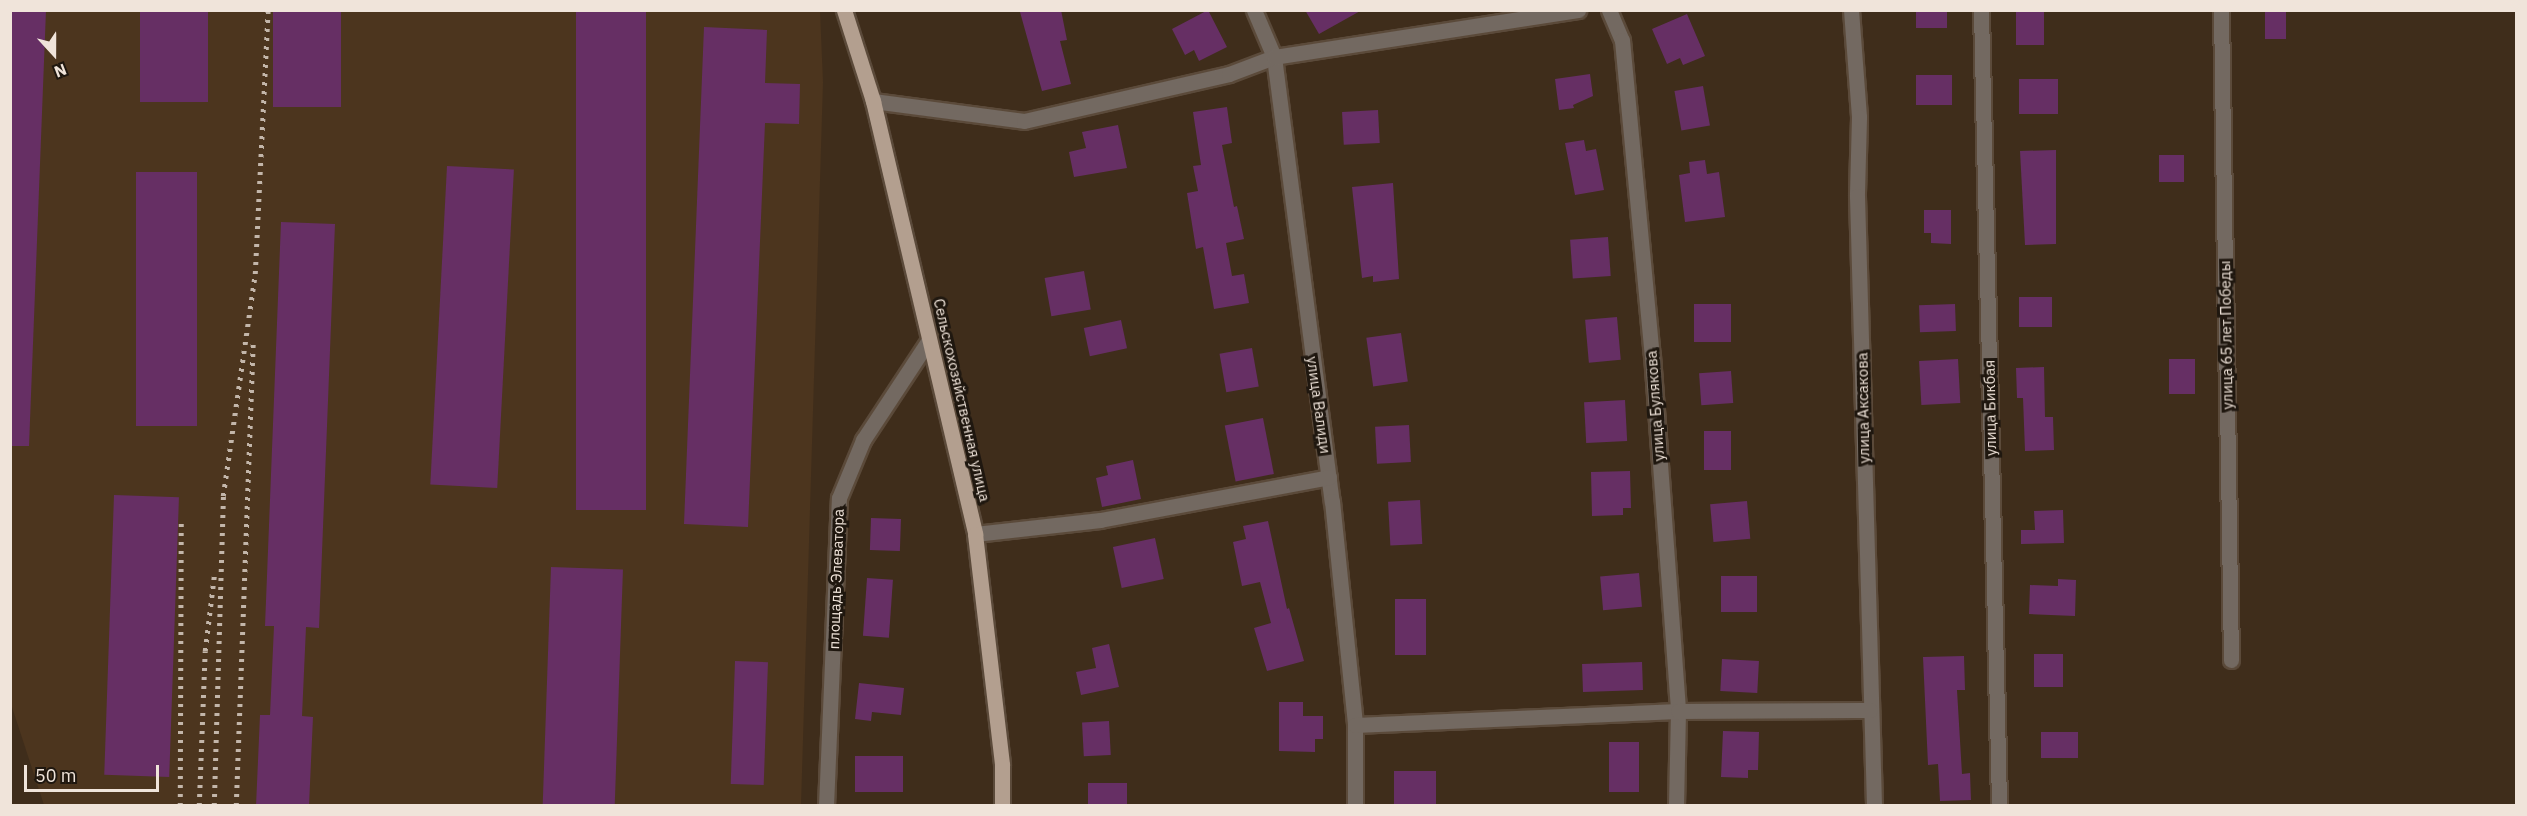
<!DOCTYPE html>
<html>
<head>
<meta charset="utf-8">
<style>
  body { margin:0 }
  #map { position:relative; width:2527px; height:816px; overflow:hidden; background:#3f2d1b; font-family:"IBM Plex Sans",sans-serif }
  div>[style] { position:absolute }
  .built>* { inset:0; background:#4c351e }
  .building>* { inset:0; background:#662f64; transform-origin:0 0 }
  .roads { filter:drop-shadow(2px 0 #5b4a3a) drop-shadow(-2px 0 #5b4a3a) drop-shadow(0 2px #5b4a3a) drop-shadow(0 -2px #5b4a3a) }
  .minor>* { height:15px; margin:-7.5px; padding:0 7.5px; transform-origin:7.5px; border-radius:7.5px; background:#736961 }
  .major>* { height:15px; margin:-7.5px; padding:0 7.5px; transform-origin:7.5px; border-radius:7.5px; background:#b39f8f }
  .rail>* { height:4.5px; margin-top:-2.25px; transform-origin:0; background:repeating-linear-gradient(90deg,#c3b6aa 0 3px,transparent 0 9px) }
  span { translate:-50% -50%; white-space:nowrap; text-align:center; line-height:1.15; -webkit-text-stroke:6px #1f170f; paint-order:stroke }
  .street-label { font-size:15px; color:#f0e4da }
  .frame { position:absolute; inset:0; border:12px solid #f0e4da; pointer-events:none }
  .north { position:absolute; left:24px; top:24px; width:60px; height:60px; -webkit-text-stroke:4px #1f170f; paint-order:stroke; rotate:159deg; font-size:16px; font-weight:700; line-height:24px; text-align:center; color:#f0e4da }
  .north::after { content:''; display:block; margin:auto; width:21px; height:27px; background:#f0e4da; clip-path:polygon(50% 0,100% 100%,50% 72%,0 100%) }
  .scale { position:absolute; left:24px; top:765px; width:135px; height:27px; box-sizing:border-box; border:3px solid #f0e4da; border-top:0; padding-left:8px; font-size:18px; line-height:21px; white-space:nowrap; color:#f0e4da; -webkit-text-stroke:4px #1f170f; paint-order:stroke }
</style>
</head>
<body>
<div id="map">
  <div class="built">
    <div style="clip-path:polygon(10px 11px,820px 11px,823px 82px,801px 805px,44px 805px,10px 701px)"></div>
  </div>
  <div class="building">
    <div style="clip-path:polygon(10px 10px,46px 10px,29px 446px,10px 446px)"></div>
    <div style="left:140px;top:10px;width:68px;height:92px"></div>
    <div style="left:273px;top:10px;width:68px;height:97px"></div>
    <div style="left:576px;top:10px;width:70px;height:500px"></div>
    <div style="clip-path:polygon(1030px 10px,1061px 10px,1067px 40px,1060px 41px,1071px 84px,1042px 91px,1020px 12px)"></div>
    <div style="clip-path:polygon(1208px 10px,1227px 47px,1199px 61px,1194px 50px,1185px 55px,1172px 29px)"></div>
    <div style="clip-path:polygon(1305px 10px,1362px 10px,1319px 34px)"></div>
    <div style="left:1916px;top:10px;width:31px;height:18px"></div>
    <div style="left:2016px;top:10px;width:28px;height:35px"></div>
    <div style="left:2265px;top:10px;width:21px;height:29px"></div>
    <div style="clip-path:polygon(1687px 14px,1705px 56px,1683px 65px,1680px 58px,1667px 64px,1652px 29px)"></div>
    <div style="clip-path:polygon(704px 27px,767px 30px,765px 83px,800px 84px,799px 124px,765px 123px,748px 527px,684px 524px)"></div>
    <div style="clip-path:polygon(1590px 74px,1593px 96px,1573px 105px,1574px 108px,1559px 110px,1555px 79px)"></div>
    <div style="left:1916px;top:75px;width:36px;height:30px"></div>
    <div style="left:2019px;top:79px;width:39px;height:35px"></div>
    <div style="left:1703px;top:86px;width:40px;height:29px;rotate:80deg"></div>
    <div style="clip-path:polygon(1227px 107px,1232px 143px,1222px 145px,1234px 207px,1237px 206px,1244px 239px,1226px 243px,1232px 276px,1244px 274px,1249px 303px,1214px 309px,1203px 247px,1196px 249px,1187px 193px,1198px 191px,1193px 166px,1201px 165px,1193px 112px)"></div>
    <div style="left:1378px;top:110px;width:33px;height:36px;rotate:87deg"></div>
    <div style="clip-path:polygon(1118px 125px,1127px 168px,1074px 177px,1069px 152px,1086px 148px,1082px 132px)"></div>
    <div style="clip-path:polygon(1584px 140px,1586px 151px,1596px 149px,1604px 190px,1575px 195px,1565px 143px)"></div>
    <div style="clip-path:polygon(2056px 150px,2056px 244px,2025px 245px,2020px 151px)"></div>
    <div style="left:2184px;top:155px;width:27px;height:25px;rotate:90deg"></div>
    <div style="clip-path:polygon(1705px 160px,1707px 174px,1719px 172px,1725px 217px,1685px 222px,1679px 175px,1690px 173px,1689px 162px)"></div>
    <div style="left:447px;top:166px;width:67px;height:319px;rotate:3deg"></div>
    <div style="left:136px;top:172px;width:61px;height:254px"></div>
    <div style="clip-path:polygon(1393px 183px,1399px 279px,1373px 282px,1373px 276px,1362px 278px,1352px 187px)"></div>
    <div style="clip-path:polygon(1924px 210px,1951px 210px,1951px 244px,1931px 243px,1931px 233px,1924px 233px)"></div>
    <div style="clip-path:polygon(281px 222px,335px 224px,319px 628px,306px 627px,302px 716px,313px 717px,309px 806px,256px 806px,260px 715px,270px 715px,274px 626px,265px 626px)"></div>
    <div style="left:1608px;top:237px;width:39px;height:38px;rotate:86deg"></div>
    <div style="left:1084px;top:271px;width:39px;height:40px;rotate:80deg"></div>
    <div style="left:2019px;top:297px;width:33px;height:30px"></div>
    <div style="left:1694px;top:304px;width:37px;height:38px"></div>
    <div style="left:1955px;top:304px;width:27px;height:36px;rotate:88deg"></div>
    <div style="left:1617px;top:317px;width:43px;height:32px;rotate:85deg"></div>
    <div style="left:1121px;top:320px;width:29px;height:38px;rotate:78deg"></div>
    <div style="left:1401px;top:333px;width:49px;height:35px;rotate:82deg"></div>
    <div style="left:1252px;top:348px;width:39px;height:33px;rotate:80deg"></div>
    <div style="left:1958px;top:359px;width:44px;height:39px;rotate:87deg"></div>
    <div style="left:2169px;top:359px;width:26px;height:35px"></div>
    <div style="clip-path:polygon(2044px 367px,2045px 417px,2053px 417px,2054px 450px,2025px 451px,2023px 398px,2017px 398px,2016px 368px)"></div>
    <div style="left:1731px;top:371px;width:32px;height:32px;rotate:86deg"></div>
    <div style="left:1625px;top:400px;width:41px;height:41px;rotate:87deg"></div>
    <div style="left:1263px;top:418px;width:57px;height:39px;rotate:79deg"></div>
    <div style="left:1409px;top:425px;width:37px;height:34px;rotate:87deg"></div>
    <div style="left:1704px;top:431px;width:27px;height:39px"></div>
    <div style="clip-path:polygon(1133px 460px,1141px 499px,1102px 507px,1096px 478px,1108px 475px,1106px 466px)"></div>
    <div style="clip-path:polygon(1630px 471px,1631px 508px,1623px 508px,1623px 515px,1592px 516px,1591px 472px)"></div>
    <div style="left:114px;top:495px;width:65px;height:280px;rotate:2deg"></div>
    <div style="left:1420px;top:500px;width:44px;height:32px;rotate:87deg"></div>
    <div style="left:1747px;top:501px;width:38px;height:37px;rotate:85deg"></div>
    <div style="clip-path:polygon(2063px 510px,2064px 543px,2021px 544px,2021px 530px,2035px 530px,2034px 511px)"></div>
    <div style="left:871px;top:518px;width:30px;height:32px;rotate:2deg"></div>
    <div style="clip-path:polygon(1268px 521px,1287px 609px,1289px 608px,1304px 661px,1267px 671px,1254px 628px,1271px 623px,1260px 582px,1242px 586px,1233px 542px,1246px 539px,1243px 526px)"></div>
    <div style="left:1155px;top:538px;width:42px;height:43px;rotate:78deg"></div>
    <div style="left:551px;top:567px;width:72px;height:239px;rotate:2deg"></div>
    <div style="left:1639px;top:573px;width:34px;height:39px;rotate:85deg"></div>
    <div style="left:1721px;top:576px;width:36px;height:36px"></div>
    <div style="left:867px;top:578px;width:26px;height:58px;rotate:4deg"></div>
    <div style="clip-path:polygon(2058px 579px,2076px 580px,2075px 616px,2029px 614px,2030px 585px,2058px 586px)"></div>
    <div style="left:1395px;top:599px;width:31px;height:56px"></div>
    <div style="clip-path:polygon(1109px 644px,1119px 687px,1081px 695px,1076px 672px,1096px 668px,1092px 648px)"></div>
    <div style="left:2063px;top:654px;width:33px;height:29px;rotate:90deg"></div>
    <div style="clip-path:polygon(1964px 656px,1965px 690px,1957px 690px,1962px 774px,1970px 773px,1971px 800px,1940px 801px,1938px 764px,1928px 765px,1923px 657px)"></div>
    <div style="left:1722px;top:659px;width:37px;height:32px;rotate:3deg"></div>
    <div style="left:735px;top:661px;width:33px;height:123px;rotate:2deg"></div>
    <div style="left:1642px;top:662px;width:28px;height:60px;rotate:88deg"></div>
    <div style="clip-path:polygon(859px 683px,904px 688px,901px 715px,872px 712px,871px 721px,855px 719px)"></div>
    <div style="clip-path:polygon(1279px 702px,1303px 702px,1303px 716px,1323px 716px,1323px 739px,1315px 739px,1315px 752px,1279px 751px)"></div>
    <div style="left:1109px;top:721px;width:34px;height:27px;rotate:87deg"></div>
    <div style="clip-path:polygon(1723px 731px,1759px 732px,1758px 770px,1748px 770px,1748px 778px,1721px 777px)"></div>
    <div style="left:2041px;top:732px;width:37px;height:26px"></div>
    <div style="left:1609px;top:742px;width:30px;height:50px"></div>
    <div style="left:855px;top:756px;width:48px;height:36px"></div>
    <div style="left:1394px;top:771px;width:42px;height:34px"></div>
    <div style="left:1088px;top:783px;width:39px;height:23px"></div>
  </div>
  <div class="roads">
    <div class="minor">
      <div style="left:1254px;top:10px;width:51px;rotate:66.9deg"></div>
      <div style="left:1274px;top:57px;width:448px;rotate:82.6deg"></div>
      <div style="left:1332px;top:501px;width:225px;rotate:84.1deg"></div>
      <div style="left:1355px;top:725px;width:81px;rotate:90deg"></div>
      <div style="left:1609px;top:10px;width:33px;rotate:67deg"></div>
      <div style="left:1622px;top:40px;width:316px;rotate:84.6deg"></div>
      <div style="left:1652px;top:355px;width:357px;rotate:85.8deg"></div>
      <div style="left:1678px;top:711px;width:95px;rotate:91.2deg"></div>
      <div style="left:1851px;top:10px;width:107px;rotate:85.7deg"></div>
      <div style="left:1859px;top:117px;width:79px;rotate:91.5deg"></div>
      <div style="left:1857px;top:196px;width:610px;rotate:88.4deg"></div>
      <div style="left:1981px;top:10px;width:796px;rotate:88.7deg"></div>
      <div style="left:2221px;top:10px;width:650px;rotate:89.12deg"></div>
      <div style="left:873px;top:101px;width:152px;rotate:7.5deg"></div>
      <div style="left:1024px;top:121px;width:210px;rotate:-12.9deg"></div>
      <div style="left:1229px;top:74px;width:48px;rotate:-20.7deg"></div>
      <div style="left:1274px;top:57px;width:308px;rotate:-8.8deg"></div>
      <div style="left:975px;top:534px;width:126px;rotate:-6.4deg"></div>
      <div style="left:1100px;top:520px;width:233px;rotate:-10.6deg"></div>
      <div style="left:1355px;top:725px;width:323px;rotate:-2.5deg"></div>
      <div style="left:1678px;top:711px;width:192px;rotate:-0.3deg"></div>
      <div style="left:826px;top:806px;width:308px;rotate:-87.6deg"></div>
      <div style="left:839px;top:498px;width:63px;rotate:-67.5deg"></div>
      <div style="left:863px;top:440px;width:120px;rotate:-56.6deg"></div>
    </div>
    <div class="major">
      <div style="left:844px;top:10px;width:96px;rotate:72.3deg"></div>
      <div style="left:873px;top:101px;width:445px;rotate:76.7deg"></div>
      <div style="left:975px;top:534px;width:233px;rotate:83.3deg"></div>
      <div style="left:1002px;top:765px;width:41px;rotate:90deg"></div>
    </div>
  </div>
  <div class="rail">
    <div style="left:180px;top:806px;width:283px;rotate:-89.8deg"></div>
    <div style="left:199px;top:806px;width:155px;rotate:-87.8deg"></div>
    <div style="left:205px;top:651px;width:75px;rotate:-83.1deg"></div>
    <div style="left:214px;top:806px;width:310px;rotate:-88.3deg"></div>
    <div style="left:223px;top:496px;width:224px;rotate:-81.8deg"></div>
    <div style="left:255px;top:274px;width:264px;rotate:-87.2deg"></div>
    <div style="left:236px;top:806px;width:463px;rotate:-87.9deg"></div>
  </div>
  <div class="street-label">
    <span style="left:2226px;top:335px;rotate:-91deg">улица 65 лет Победы</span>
    <span style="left:962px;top:400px;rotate:77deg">Сельскохозяйственная улица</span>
    <span style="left:1319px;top:405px;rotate:82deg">улица Валиди</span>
    <span style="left:1655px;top:406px;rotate:-94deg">улица Булякова</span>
    <span style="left:1863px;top:408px;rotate:-91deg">улица Аксакова</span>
    <span style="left:1990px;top:408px;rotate:-91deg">улица Бикбая</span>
    <span style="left:836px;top:579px;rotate:-88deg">площадь Элеватора</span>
  </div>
  <div class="frame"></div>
  <div class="north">N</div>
  <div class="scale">50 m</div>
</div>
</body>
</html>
